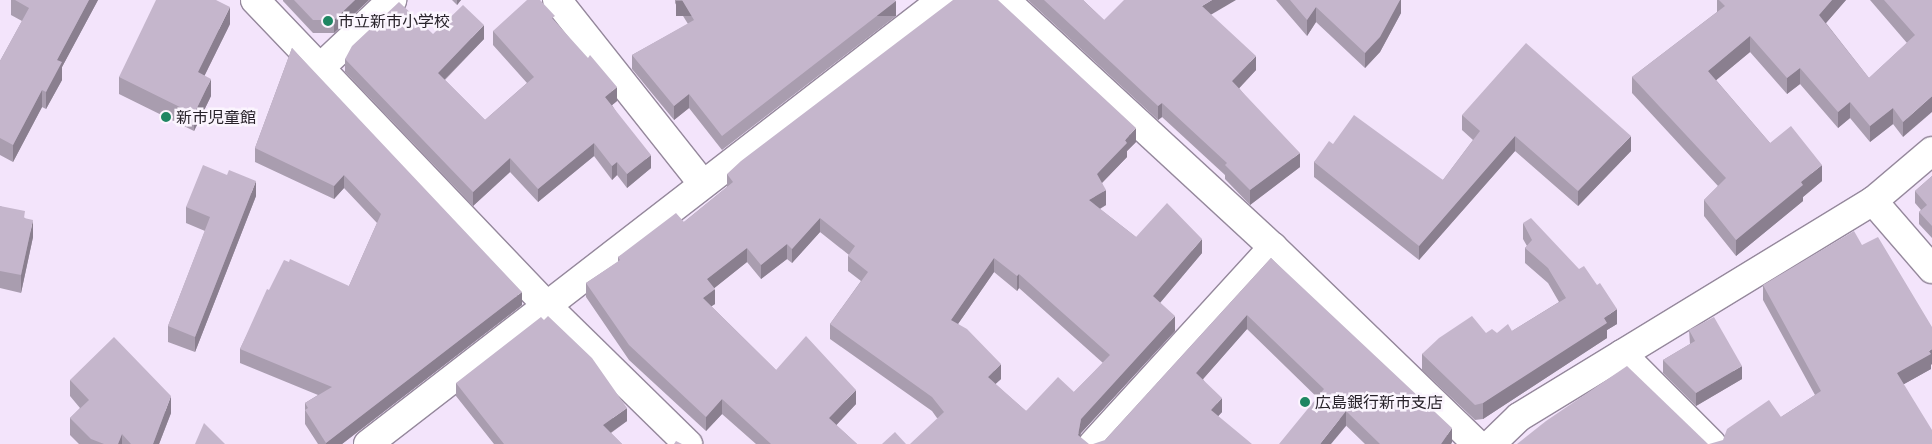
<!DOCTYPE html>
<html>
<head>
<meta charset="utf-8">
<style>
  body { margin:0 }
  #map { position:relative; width:1932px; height:444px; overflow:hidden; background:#f3e4fb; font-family:Lora,"Noto Sans JP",serif }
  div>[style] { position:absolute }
  .roads { filter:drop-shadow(1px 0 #95889c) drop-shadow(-1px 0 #95889c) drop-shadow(0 1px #95889c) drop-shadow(0 -1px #95889c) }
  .minor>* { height:28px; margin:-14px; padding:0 14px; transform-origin:14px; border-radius:14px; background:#fff }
  .wall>* { inset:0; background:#a99daf }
  .shaded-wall>* { inset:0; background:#8a7f8f; transform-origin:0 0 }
  .building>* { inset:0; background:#c5b6cc }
  .dots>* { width:14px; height:14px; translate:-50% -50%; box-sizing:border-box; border:2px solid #fbf5fe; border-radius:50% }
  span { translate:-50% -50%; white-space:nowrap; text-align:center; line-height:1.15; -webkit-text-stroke:5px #fbf5fe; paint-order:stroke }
  .poi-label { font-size:16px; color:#29232b }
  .left { translate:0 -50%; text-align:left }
</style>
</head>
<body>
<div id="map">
  <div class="roads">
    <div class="minor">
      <div style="left:255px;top:0;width:422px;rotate:46.3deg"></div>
      <div style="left:546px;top:305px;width:199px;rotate:44.4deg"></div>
      <div style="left:557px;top:0;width:235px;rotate:51.6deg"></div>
      <div style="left:1005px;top:0;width:364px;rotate:42.7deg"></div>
      <div style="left:1273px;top:247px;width:284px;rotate:44deg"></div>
      <div style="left:321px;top:67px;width:98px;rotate:-43.3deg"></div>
      <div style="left:1873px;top:201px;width:90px;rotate:49.1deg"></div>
      <div style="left:1622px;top:354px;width:127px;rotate:45deg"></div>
      <div style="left:368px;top:444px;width:726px;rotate:-37.72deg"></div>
      <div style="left:1093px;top:444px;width:267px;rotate:-47.6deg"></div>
      <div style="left:1491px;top:444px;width:39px;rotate:-44deg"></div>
      <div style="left:1519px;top:417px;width:415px;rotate:-31.4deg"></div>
      <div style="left:1873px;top:201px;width:77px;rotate:-40.3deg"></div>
    </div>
  </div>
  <div class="wall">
    <div style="clip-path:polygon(11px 0,98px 0,62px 67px,62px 80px,46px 109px,42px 107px,13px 162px,0 155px,0 61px,22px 21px,11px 15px)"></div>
    <div style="clip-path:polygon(283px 0,369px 0,334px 33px,313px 33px,283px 1px)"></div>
    <div style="clip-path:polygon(452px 0,461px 0,457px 5px)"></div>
    <div style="clip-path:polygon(675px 0,724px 0,896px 16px,722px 150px,689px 108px,674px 120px,632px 69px,632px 55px,688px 24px,675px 3px)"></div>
    <div style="clip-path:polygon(1028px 0,1083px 0,1104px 20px,1211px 15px,1256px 70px,1239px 88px,1300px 167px,1250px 205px,1225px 179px,1225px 175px,1162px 117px,1158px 120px)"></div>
    <div style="clip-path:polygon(1276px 0,1401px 0,1401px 13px,1380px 52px,1365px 68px,1316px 22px,1307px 36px)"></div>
    <div style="clip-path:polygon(1717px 0,1846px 0,1826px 23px,1869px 78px,1907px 43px,1870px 0,1932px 0,1903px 137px,1893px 124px,1870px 142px,1850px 118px,1838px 128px,1800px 84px,1787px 94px,1750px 52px,1716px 80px,1770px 143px,1822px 181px,1803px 197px,1803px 201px,1736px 256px,1704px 216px,1704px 200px,1718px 186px,1632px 93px,1632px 77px,1717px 12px)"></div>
    <div style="clip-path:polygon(555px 21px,617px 101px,612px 105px,651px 168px,627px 188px,617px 175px,612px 180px,594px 156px,538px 202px,510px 172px,473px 206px,345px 72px,345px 59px,433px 34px,484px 39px,445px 80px,485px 120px,527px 83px,493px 45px,493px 31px)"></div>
    <div style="clip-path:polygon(230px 24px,204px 76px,211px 96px,194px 131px,119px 94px,119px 77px)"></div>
    <div style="clip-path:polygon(292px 48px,522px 305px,342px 444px,318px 444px,305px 424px,305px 403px,318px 395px,240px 363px,240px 349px,269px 290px,349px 286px,377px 223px,344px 188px,334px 199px,255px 162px,255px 148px)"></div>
    <div style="clip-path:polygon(1462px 115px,1631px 151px,1578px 206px,1515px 151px,1419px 260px,1314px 177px,1314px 162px,1333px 144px,1443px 180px,1473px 140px,1462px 130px)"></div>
    <div style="clip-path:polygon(evenodd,1136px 142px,1127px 151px,1127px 157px,1102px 183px,1106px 205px,1100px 209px,1136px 237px,1202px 253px,1160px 303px,1175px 331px,1081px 433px,937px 418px,932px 411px,830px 339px,830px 324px,861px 281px,848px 271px,848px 256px,849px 255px,820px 232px,792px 263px,787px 259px,761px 279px,747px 262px,714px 288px,715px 304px,711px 306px,776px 370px,856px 404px,836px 425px,857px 444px,756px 444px,722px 414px,706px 431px,629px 360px,586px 297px,586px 283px,618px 262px,618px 257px,684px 222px,727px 187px,727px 174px,1136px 142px,994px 272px,1017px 291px,1019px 288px,1103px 363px,1074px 392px,1026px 411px,995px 384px,1001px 379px,958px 324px,994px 272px)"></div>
    <div style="clip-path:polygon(227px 175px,256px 196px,195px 352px,168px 342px,168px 326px,205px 231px,186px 223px,186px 207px)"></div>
    <div style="clip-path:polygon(1932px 176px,1932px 238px,1919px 224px,1919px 212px,1921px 210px,1915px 203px,1915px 191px)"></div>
    <div style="clip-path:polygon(0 206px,25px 218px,33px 237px,21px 293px,0 288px)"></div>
    <div style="clip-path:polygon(1523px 223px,1617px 324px,1607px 330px,1607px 338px,1483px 419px,1475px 420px,1422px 370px,1422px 354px,1486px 333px,1497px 333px,1512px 331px,1559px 302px,1548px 283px,1525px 263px,1525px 248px,1527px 246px,1523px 239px)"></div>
    <div style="clip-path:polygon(1271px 258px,1452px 442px,1451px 444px,1365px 444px,1247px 329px,1203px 379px,1222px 412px,1218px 416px,1105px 440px)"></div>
    <div style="clip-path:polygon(1763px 285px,1931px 365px,1931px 369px,1904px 384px,1723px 440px,1781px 417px,1815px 395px,1763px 300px)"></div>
    <div style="clip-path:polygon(1689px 330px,1742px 379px,1696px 406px,1663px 373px,1663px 360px,1690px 344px)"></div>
    <div style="clip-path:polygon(70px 380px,171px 413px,159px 444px,79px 444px,70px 435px,70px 418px,80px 408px,70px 396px)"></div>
    <div style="clip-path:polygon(456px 383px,627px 421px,611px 433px,622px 444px,494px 444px,456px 396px)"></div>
  </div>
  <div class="shaded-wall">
    <div style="clip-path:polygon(89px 0,98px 0,62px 67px,62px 80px,46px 109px,46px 92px,57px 60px)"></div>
    <div style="clip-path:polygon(355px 0,369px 0,334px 33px,334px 20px)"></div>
    <div style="clip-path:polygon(457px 0,461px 0,457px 5px)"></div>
    <div style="clip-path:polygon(1212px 0,1236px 0,1202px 20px,1202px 6px)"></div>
    <div style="clip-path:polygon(1400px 0,1401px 0,1401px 13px,1380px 52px,1365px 68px,1365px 53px)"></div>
    <div style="clip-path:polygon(1832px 0,1846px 0,1819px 31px,1819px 15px)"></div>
    <div style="left:896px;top:1px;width:15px;height:220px;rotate:90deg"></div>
    <div style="clip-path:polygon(230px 7px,230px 24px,198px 89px,198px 72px)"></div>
    <div style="clip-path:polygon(1316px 7px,1316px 22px,1307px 36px,1307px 20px)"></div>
    <div style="clip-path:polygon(484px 25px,484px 39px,438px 86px,438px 73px)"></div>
    <div style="clip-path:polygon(1750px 36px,1750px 52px,1708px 87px,1708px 71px)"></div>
    <div style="clip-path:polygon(1256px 56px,1256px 70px,1232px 96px,1232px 81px)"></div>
    <div style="clip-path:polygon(1800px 68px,1800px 84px,1787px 94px,1787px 78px)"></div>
    <div style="clip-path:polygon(211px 79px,211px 96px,194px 131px,194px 114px)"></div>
    <div style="clip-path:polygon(617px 87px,617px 101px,605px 111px,605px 97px)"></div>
    <div style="clip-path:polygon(42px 90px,42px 107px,13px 162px,13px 145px)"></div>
    <div style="clip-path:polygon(689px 94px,689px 108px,674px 120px,674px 106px)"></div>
    <div style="clip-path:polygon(1932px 96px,1932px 112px,1903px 137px,1903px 122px)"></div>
    <div style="clip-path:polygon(1850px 102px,1850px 118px,1838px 128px,1838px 112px)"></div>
    <div style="clip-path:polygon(1162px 103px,1162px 117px,1158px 120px,1158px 106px)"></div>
    <div style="clip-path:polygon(1893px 108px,1893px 124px,1870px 142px,1870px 126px)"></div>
    <div style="clip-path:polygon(1136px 128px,1136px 142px,1127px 151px,1127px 157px,1097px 188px,1097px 174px,1125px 140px)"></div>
    <div style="clip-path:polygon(1515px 136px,1515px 151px,1419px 260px,1419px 246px)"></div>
    <div style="clip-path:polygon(1631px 136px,1631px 151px,1578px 206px,1578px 191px)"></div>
    <div style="clip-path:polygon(594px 143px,594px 156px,538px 202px,538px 189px)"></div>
    <div style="clip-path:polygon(1300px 153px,1300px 167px,1250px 205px,1250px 190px)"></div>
    <div style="clip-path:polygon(651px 155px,651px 168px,627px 188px,627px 174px)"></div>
    <div style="clip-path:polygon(510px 158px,510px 172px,473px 206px,473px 192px)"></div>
    <div style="clip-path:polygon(617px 162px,617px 175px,612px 180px,612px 166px)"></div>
    <div style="clip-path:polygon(1822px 165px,1822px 181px,1803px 197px,1803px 201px,1736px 256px,1736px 240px,1801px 182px)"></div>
    <div style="clip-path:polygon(344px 175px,344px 188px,334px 199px,334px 186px)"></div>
    <div style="clip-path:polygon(256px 181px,256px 196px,195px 352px,195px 337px)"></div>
    <div style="clip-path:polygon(1106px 190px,1106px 205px,1089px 215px,1089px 200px)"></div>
    <div style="clip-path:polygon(820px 218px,820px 232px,792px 263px,792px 249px)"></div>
    <div style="clip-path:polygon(33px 220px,33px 237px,21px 293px,21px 275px)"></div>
    <div style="clip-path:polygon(1202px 239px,1202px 253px,1153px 311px,1153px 296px)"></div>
    <div style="clip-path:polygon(787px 244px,787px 259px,761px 279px,761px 265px)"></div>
    <div style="clip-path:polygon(747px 248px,747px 262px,707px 294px,707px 279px)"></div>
    <div style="clip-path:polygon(994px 258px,994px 272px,951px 334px,951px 320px)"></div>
    <div style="clip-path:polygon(1019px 274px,1019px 288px,1017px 291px,1017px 276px)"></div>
    <div style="clip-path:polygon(715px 289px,715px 304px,703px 312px,703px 298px)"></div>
    <div style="clip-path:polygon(522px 292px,522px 305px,342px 444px,326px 444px,326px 443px)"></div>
    <div style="clip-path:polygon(1617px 309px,1617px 324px,1607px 330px,1607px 338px,1483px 419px,1483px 403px)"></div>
    <div style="clip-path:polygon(1247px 315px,1247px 329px,1196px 387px,1196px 373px)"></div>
    <div style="clip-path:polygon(1175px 316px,1175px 331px,1081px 433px,1079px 444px,1078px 435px,1081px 419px)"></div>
    <div style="clip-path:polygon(1932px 349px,1932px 364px,1931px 365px,1931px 369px,1897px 388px,1897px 373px)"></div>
    <div style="clip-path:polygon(1001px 364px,1001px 379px,988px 391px,988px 377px)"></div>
    <div style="clip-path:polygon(1742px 366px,1742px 379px,1696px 406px,1696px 393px)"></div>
    <div style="clip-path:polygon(856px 390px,856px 404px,829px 433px,829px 418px)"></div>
    <div style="clip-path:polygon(171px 396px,171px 413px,159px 444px,153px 444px)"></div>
    <div style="clip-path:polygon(1222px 398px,1222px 412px,1211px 424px,1211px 410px)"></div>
    <div style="clip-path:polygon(722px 399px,722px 414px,706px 431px,706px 417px)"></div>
    <div style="clip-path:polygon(627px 408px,627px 421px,603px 438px,603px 425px)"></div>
    <div style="clip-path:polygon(1346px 411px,1346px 426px,1331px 444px,1320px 444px)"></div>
    <div style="clip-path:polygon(1452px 428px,1452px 442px,1451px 444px,1441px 444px)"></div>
    <div style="clip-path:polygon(122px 434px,122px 444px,118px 444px)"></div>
  </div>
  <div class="building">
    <div style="clip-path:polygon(15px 0,89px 0,57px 60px,62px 62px,46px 92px,42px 90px,13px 145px,0 138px,0 61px,29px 8px)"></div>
    <div style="clip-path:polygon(156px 0,216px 0,230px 7px,198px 72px,211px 79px,194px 114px,119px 77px)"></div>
    <div style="clip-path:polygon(294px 0,355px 0,334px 20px,313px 20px)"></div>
    <div style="clip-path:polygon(527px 0,540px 0,555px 16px,552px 18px,588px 58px,590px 55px,617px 87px,605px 97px,651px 155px,627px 174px,617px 162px,612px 166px,594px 143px,538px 189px,510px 158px,473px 192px,345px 59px,352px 46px,399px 2px,433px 34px,463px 5px,484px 25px,438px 73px,485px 120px,534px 77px,493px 31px)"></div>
    <div style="clip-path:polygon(682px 0,895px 0,896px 1px,722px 136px,689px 94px,674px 106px,632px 55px,694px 20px)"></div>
    <div style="clip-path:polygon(evenodd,953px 0,998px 0,1136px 128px,1125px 140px,1127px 143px,1097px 174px,1106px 190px,1089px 200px,1136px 237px,1167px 203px,1202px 239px,1153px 296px,1175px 316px,1081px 419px,1078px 435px,1089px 444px,910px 444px,944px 412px,932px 397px,830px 324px,868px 272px,848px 256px,855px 246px,820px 218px,792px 249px,787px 244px,761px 265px,747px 248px,707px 279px,715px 289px,703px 298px,776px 370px,806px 336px,856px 390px,829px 418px,857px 444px,771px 444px,722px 399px,706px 417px,629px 345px,586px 283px,620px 260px,618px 257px,676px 213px,684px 222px,733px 182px,727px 174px,741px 161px,953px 0,994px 258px,1017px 276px,1019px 274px,1110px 355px,1074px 392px,1058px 377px,1026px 411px,988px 377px,1001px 364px,967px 329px,951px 320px,994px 258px)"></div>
    <div style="clip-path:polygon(1044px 0,1083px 0,1104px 20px,1124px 0,1212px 0,1202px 6px,1256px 56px,1232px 81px,1300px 153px,1250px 190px,1225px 165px,1227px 163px,1162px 103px,1158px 106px)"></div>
    <div style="clip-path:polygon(1290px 0,1400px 0,1380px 37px,1365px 53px,1316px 7px,1307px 20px)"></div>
    <div style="clip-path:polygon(1719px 0,1832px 0,1819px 15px,1869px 78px,1915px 35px,1884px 0,1932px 0,1932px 96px,1903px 122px,1893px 108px,1870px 126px,1850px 102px,1838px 112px,1800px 68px,1787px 78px,1750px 36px,1708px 71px,1770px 143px,1791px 126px,1822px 165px,1801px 182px,1803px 185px,1736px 240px,1704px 200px,1726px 178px,1632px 77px,1725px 6px)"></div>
    <div style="clip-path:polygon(1526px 43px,1631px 136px,1578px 191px,1515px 136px,1419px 246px,1314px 162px,1329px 141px,1333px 144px,1354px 115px,1443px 180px,1480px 131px,1462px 115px)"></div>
    <div style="clip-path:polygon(292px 48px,522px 292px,326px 443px,305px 410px,308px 408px,305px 403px,332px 387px,240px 349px,267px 289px,269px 290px,284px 260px,289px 262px,290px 259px,349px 286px,381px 214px,344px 175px,334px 186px,255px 148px)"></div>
    <div style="clip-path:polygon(203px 165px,227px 175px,229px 170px,256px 181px,195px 337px,168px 326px,210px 217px,186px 207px)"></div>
    <div style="clip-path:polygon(1932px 176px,1932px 226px,1919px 212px,1927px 205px,1915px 191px)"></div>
    <div style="clip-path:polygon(0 206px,25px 211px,24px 218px,33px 220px,21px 275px,0 271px)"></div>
    <div style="clip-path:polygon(1531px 218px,1579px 269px,1584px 266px,1597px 285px,1600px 283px,1617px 309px,1604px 318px,1607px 323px,1483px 403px,1475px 405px,1422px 354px,1439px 338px,1472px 316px,1486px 333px,1492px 329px,1497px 333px,1508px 324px,1512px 331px,1566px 298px,1548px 268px,1525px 248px,1532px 240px,1523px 223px)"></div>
    <div style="clip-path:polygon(1854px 231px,1862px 245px,1878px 237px,1932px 327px,1932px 349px,1929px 351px,1931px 354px,1897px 373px,1932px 430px,1932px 444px,1709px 444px,1723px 440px,1727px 429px,1769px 400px,1781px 417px,1821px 391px,1763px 285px)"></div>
    <div style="clip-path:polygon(1271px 258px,1452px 428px,1441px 444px,1380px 444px,1346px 411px,1320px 444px,1279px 444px,1324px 389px,1247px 315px,1196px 373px,1222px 398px,1211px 410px,1252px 444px,1093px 444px,1105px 440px)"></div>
    <div style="clip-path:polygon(548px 316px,592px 358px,627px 408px,603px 425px,622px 444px,504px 444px,456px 383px,541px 317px,544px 320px)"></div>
    <div style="clip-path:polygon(1714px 317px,1742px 366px,1696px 393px,1663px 360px,1695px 341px,1689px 330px)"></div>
    <div style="clip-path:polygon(114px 337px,171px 396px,153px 444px,131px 444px,122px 434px,118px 444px,104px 444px,91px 439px,70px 418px,89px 400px,70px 380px)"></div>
    <div style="clip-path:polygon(1627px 366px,1708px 444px,1517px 444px,1546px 421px)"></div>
    <div style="clip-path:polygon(204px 423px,225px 444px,195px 444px)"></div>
    <div style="clip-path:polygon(895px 432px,906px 444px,882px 444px)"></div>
    <div style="clip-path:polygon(676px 441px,682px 444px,674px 444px)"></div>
  </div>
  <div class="dots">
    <div style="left:328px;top:21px;background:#1e8662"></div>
    <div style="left:166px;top:117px;background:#1e8662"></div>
    <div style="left:1305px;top:402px;background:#1e8662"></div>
  </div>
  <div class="poi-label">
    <span class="left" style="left:338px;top:21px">市立新市小学校</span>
    <span class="left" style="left:176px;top:117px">新市児童館</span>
    <span class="left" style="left:1315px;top:402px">広島銀行新市支店</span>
  </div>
</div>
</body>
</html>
